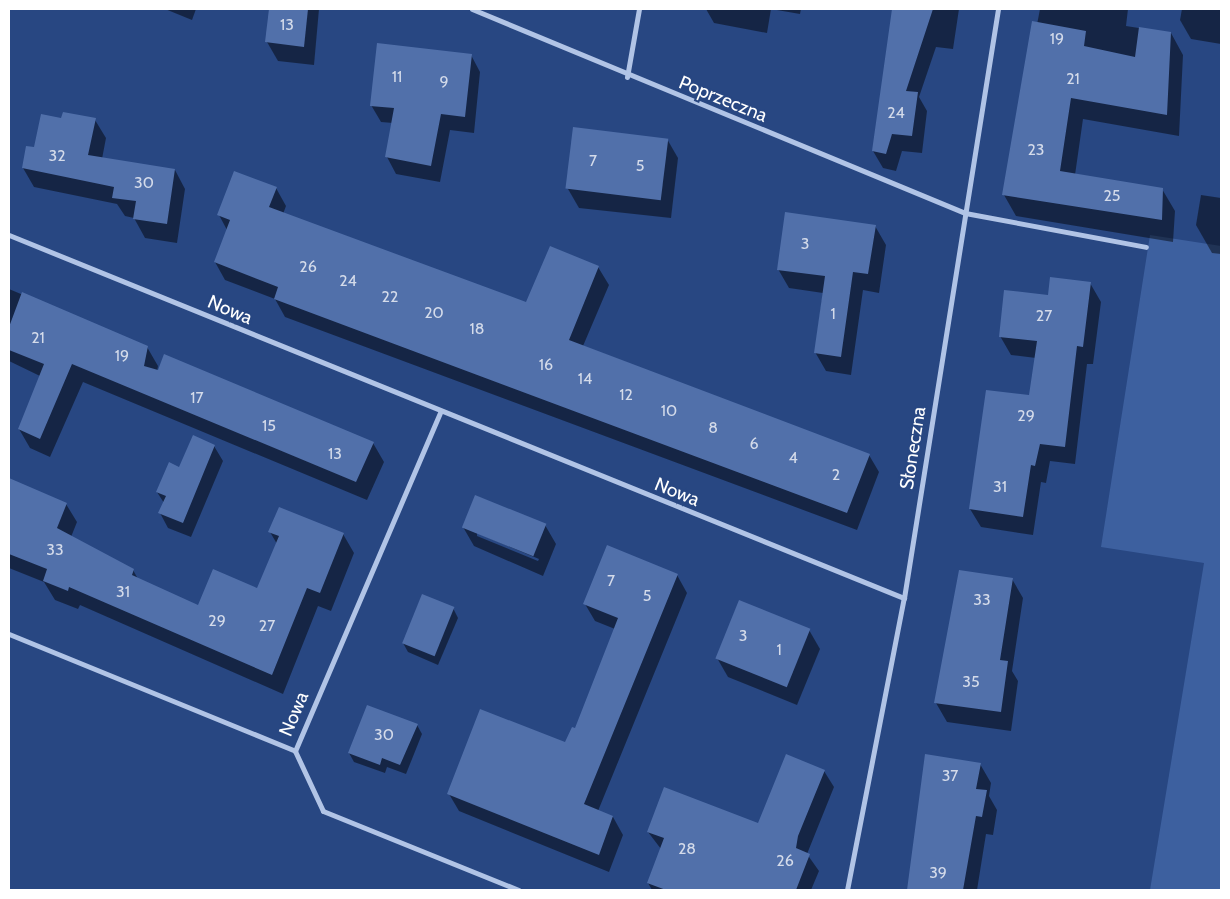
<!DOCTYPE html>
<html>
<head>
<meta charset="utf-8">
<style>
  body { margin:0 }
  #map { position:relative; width:1230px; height:899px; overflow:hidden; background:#284782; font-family:Cabin,sans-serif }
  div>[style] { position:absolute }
  .green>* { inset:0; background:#3d609f }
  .shadow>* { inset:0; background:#0007 }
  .building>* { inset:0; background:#5170aa; transform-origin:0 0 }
  .minor>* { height:5px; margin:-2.5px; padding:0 2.5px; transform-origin:2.5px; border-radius:2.5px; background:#b1c4e6 }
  span { translate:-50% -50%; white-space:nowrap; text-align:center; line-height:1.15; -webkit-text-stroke:4px #284782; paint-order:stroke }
  .number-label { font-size:16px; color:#d4dbea }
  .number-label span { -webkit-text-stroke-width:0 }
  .street-label { font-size:19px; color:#fff }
  .frame { position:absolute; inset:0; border:10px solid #fff; pointer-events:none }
</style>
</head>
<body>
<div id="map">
  <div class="green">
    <div style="clip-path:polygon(1150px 235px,1221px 246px,1221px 890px,1150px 890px,1204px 563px,1101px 547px)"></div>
  </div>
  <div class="shadow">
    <div style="clip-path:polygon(165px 9px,196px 9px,192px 20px)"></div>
    <div style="clip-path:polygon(271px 9px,319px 9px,314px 65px,278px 61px,267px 42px)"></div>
    <div style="clip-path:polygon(706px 9px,801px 9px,800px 14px,771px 9px,767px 33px,714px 23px)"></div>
    <div style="clip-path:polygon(893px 9px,959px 9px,953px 49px,936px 47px,919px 97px,927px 111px,922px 153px,902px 151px,896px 171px,883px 168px,873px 151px)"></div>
    <div style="clip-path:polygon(1040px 9px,1128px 9px,1126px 26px,1171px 33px,1183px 55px,1179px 136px,1083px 119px,1075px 175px,1162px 189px,1175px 211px,1173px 242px,1016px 216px,1004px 195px)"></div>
    <div style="clip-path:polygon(1182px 9px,1221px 9px,1221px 44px,1191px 39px,1180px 20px)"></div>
    <div style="clip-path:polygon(471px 55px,480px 72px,474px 133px,450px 130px,440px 182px,396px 174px,387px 157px,393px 123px,381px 122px,371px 105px)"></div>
    <div style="clip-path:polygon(62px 119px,95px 120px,106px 138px,102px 159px,175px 170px,185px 189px,177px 243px,145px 238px,134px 218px,125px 216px,117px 204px,34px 187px,23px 168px)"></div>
    <div style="clip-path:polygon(667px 139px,678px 158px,671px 218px,579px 208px,568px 189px)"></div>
    <div style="clip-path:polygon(276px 188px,286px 206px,283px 214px,527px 304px,598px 267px,609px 285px,583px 346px,869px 455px,879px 472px,857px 530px,285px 317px,275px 299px,225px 280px,215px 262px,227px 230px,219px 215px)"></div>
    <div style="clip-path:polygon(1201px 195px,1221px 198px,1221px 254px,1212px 253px,1196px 225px)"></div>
    <div style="clip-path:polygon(875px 226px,886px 245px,879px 293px,863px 290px,851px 375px,826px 371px,815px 352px,823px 293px,789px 288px,778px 269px)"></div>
    <div style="clip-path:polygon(1090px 283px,1101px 302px,1093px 364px,1087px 364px,1075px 464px,1050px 461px,1046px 483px,1041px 482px,1033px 535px,981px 527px,970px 509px,1030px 397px,1036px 358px,1011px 355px,1000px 336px,1049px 297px)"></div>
    <div style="clip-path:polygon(9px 289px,147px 347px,158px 366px,156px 376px,373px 443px,384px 462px,367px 500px,83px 382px,50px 457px,30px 448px,19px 429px,40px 376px,9px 361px)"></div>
    <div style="clip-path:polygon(214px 446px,223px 461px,191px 537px,168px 528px,160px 513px,164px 503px,157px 492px,180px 468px)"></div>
    <div style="clip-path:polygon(9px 479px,66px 504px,77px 522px,71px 537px,133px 570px,138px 579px,198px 607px,258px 590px,277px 544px,270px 532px,343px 534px,354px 553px,331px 611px,318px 606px,283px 694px,80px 605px,78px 609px,55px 600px,44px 582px,9px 568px)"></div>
    <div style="clip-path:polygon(evenodd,545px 525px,556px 544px,543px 576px,474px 546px,463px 527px,545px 525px,477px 533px,539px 559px,538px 561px,477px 536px,477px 533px)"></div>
    <div style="clip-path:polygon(677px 575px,687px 593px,598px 811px,613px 817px,623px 835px,609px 872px,459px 811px,449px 794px,566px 744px,576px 730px,615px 629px,595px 621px,585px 604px)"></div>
    <div style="clip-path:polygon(1012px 579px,1023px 598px,1012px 671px,1018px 681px,1011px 731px,947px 722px,936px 703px)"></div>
    <div style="clip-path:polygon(453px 608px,458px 618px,438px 665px,408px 652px,403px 643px)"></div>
    <div style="clip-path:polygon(809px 630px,820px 649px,797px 705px,728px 677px,717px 658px)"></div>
    <div style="clip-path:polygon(417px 725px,422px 734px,406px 774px,387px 767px,385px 773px,354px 762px,349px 753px)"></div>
    <div style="clip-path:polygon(926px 756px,980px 764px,991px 783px,989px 796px,997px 810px,993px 835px,986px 834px,977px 890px,908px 890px)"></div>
    <div style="clip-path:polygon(824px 771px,834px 787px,807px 854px,819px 871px,811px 890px,652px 890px,648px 883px,661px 849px,648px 832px,759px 825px)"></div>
  </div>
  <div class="building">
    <div style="clip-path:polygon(269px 9px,308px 9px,304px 47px,265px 42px)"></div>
    <div style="clip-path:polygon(892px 9px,933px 9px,906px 91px,918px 92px,912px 136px,892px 134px,886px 154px,872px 151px)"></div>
    <div style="clip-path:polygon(1032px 21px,1086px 31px,1084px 46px,1135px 57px,1139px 27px,1171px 32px,1167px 115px,1071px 98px,1060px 171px,1163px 188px,1162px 220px,1002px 195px)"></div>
    <div style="clip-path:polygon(377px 43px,472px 54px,465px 117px,441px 114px,431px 166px,385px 157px,394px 108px,370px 106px)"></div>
    <div style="clip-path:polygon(63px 112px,96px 118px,88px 155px,175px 169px,167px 224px,133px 219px,136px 201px,112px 198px,114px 187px,22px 168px,26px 146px,34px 147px,41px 114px,61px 118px)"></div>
    <div style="left:573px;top:127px;width:96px;height:62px;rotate:7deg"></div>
    <div style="clip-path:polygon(234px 171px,277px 187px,269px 207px,526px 302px,550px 246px,599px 266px,569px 340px,870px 454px,847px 513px,274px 299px,278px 287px,214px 262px,230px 220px,217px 215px)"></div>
    <div style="clip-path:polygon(785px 212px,876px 225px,868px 274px,853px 272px,841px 357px,814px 353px,825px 276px,777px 270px)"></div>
    <div style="clip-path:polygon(1050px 277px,1091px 282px,1083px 347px,1077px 346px,1065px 447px,1040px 444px,1035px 466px,1031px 465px,1023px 517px,969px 509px,986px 390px,1029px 395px,1037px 341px,999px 337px,1004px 290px,1048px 295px)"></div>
    <div style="clip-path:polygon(22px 292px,148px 346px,144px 366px,158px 370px,164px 354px,374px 442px,356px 482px,72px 364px,40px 439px,18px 429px,44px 364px,9px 350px,9px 327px)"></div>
    <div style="clip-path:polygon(193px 435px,215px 445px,183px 523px,158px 513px,166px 496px,156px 492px,169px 462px,179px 467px)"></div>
    <div style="clip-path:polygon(9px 478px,67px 503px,57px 528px,134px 569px,132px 575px,198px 605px,213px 569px,257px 588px,279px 536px,268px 532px,279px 507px,344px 533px,320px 593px,307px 588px,272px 675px,69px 587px,68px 591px,43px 581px,47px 569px,9px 554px)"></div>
    <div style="left:475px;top:495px;width:77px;height:35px;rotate:22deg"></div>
    <div style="clip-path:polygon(607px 545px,678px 574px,584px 804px,613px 816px,599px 855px,447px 794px,480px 709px,565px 742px,572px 727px,575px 728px,618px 618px,583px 604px)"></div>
    <div style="clip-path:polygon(959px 570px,1013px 578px,1000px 660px,1008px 661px,1001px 712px,934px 703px)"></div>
    <div style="left:422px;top:594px;width:35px;height:53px;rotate:22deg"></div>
    <div style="left:739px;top:600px;width:77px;height:63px;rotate:22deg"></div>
    <div style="clip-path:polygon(367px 705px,418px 724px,400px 765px,382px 758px,380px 765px,348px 753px)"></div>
    <div style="clip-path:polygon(786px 754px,825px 770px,798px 836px,796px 848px,810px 854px,796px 890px,666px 890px,647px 883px,664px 838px,647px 832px,664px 787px,758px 823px)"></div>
    <div style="clip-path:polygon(925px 754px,981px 763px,976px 789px,987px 790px,982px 817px,976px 816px,963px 890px,907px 890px)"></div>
  </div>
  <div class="minor">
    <div style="left:472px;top:9px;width:534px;rotate:22.48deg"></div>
    <div style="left:965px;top:213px;width:184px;rotate:10.6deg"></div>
    <div style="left:627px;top:77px;width:69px;rotate:-80deg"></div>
    <div style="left:9px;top:235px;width:966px;rotate:22.08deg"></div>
    <div style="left:9px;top:634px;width:309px;rotate:22.2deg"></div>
    <div style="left:295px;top:751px;width:66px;rotate:65deg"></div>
    <div style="left:323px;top:811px;width:211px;rotate:22deg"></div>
    <div style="left:295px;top:751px;width:368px;rotate:-66.8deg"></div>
    <div style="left:847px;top:890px;width:298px;rotate:-79deg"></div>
    <div style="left:904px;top:598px;width:596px;rotate:-80.93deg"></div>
  </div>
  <div class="number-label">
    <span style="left:287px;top:25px">13</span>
    <span style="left:1057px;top:39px">19</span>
    <span style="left:397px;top:77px">11</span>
    <span style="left:1073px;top:79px">21</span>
    <span style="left:444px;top:82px">9</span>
    <span style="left:896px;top:113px">24</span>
    <span style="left:1036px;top:150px">23</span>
    <span style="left:57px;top:156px">32</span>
    <span style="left:593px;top:161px">7</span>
    <span style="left:640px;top:166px">5</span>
    <span style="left:144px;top:183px">30</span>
    <span style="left:1112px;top:196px">25</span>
    <span style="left:805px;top:244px">3</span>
    <span style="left:308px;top:267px">26</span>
    <span style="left:348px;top:281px">24</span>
    <span style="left:390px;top:297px">22</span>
    <span style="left:434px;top:313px">20</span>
    <span style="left:833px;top:314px">1</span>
    <span style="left:1044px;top:316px">27</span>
    <span style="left:477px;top:329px">18</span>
    <span style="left:38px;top:338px">21</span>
    <span style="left:122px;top:356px">19</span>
    <span style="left:546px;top:365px">16</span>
    <span style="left:585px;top:379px">14</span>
    <span style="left:626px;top:395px">12</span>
    <span style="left:197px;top:398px">17</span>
    <span style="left:669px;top:411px">10</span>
    <span style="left:1026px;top:416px">29</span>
    <span style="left:269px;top:426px">15</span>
    <span style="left:713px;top:428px">8</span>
    <span style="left:754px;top:444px">6</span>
    <span style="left:335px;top:454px">13</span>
    <span style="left:793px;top:458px">4</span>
    <span style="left:836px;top:475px">2</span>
    <span style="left:1000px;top:487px">31</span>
    <span style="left:55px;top:550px">33</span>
    <span style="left:611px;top:581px">7</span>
    <span style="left:123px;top:592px">31</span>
    <span style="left:647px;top:596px">5</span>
    <span style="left:982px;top:600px">33</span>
    <span style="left:217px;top:621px">29</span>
    <span style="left:267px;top:626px">27</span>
    <span style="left:743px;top:636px">3</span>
    <span style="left:779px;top:650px">1</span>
    <span style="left:971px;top:682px">35</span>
    <span style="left:384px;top:735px">30</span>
    <span style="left:950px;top:776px">37</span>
    <span style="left:687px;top:849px">28</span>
    <span style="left:785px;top:861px">26</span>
    <span style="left:938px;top:873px">39</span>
  </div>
  <div class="street-label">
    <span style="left:723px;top:99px;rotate:22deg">Poprzeczna</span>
    <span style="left:230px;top:310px;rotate:23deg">Nowa</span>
    <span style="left:913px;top:448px;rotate:-81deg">Słoneczna</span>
    <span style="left:677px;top:492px;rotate:22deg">Nowa</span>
    <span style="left:294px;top:714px;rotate:-67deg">Nowa</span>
  </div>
  <div class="frame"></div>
</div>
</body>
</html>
